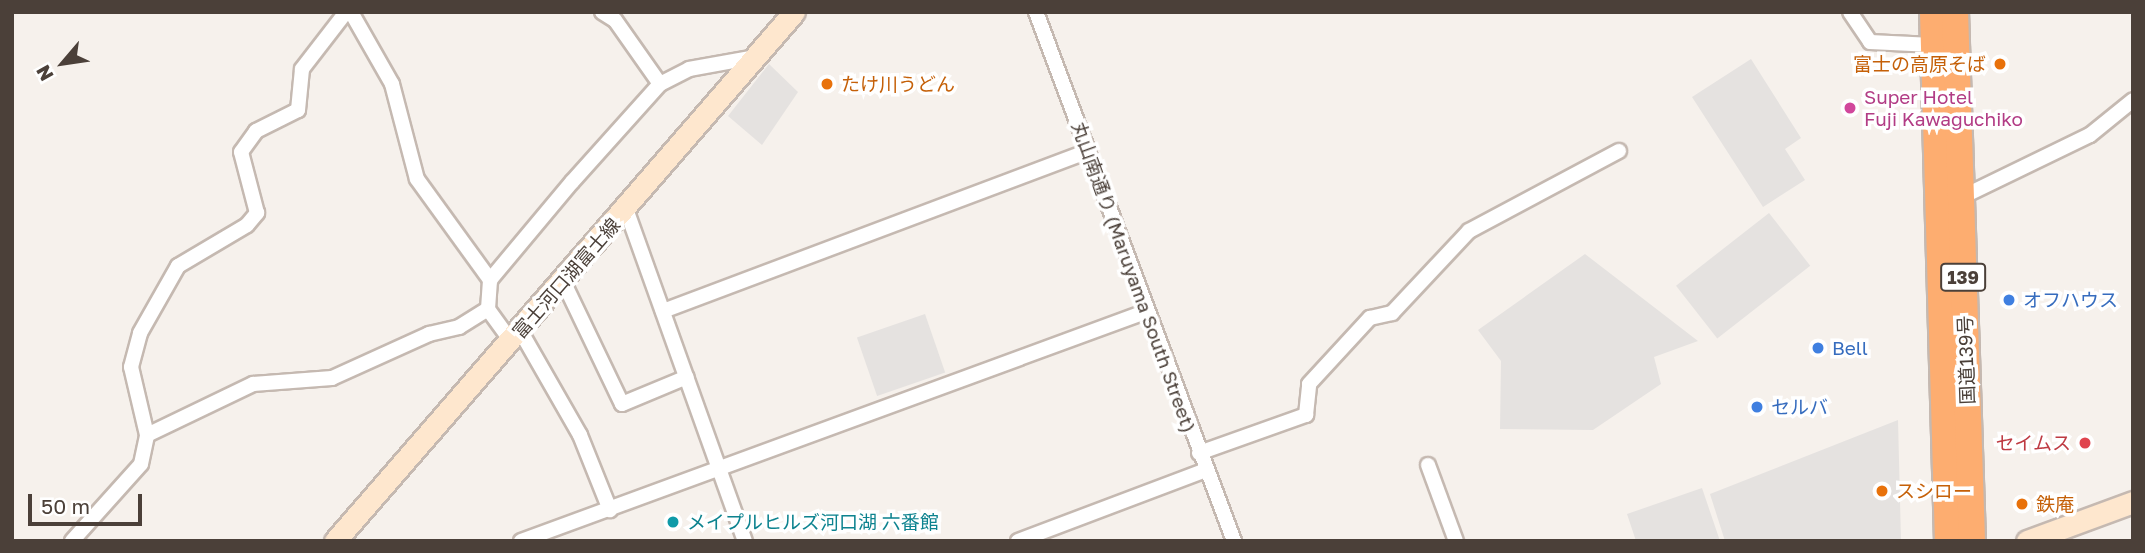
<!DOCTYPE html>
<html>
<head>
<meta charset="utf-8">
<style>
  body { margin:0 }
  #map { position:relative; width:2145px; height:553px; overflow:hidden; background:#f6f1ec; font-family:"Golos Text","Noto Sans JP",sans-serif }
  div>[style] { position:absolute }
  .parking>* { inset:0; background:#e5e2e0; transform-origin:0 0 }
  .roads { filter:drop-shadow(2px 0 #c5b9b1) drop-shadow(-2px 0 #c5b9b1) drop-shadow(0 2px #c5b9b1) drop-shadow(0 -2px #c5b9b1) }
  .street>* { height:14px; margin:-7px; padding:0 7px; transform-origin:7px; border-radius:7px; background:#fff }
  .secondary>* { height:21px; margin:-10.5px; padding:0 10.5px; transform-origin:10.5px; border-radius:10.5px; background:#fee7ce }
  .highway>* { height:26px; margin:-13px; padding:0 13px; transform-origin:13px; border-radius:13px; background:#fdad70 }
  .dots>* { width:19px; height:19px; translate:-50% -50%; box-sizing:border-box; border:4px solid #fff; border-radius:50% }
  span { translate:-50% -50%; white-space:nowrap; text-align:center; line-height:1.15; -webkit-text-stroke:7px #fff; paint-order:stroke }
  .shield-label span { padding:2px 5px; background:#fff; border:2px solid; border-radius:5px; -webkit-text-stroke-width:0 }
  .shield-label { font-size:18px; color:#4b4039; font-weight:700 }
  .food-label { font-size:19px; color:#c56008 }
  .right { translate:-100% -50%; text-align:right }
  .left { translate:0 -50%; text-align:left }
  .hotel-label { font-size:19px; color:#b23c85 }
  .street-label { font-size:19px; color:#4b4039 }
  .shop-label { font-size:19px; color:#366cbe }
  .health-label { font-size:19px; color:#be3a42 }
  .culture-label { font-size:19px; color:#0d838f }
  .frame { position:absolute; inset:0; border:14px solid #4b4039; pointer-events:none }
  .north { position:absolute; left:28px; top:28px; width:70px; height:70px; -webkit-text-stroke:5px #fff; paint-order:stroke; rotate:241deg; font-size:19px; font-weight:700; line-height:28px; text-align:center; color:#4b4039 }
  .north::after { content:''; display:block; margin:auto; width:24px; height:32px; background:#4b4039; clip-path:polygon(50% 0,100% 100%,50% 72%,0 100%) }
  .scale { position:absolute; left:28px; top:494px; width:114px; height:32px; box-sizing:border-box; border:4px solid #4b4039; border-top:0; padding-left:9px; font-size:21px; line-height:24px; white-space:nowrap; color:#4b4039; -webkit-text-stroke:5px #fff; paint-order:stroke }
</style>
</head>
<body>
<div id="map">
  <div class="parking">
    <div style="clip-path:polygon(1751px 59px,1801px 138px,1785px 149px,1805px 180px,1763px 207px,1692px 97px)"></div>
    <div style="clip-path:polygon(769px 64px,798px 92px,762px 145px,728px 116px)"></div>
    <div style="left:1769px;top:213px;width:67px;height:118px;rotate:52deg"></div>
    <div style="clip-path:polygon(1585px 254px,1698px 341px,1654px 357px,1661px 384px,1593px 430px,1500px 429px,1501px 361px,1478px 330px)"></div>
    <div style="left:925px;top:314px;width:62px;height:72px;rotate:71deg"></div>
    <div style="clip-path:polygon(1898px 420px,1901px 541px,1725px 541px,1710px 494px)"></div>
    <div style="clip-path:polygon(1702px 488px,1720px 541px,1636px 541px,1627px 514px)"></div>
  </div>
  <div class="roads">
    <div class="street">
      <div style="left:351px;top:12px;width:83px;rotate:60.3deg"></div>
      <div style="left:392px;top:84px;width:98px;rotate:75.3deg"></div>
      <div style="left:417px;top:179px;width:125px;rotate:54.1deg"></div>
      <div style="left:602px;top:12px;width:15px;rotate:32deg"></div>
      <div style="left:615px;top:20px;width:78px;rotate:54.9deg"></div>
      <div style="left:1036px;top:12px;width:565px;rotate:69.48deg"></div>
      <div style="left:1850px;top:12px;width:36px;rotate:56deg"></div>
      <div style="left:1870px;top:42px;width:63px;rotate:2.7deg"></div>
      <div style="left:1960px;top:198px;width:144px;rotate:-25.9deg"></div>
      <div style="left:2090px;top:135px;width:55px;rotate:-39.1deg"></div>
      <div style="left:626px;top:209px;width:353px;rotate:70.3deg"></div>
      <div style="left:564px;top:283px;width:134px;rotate:64.4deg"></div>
      <div style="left:622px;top:404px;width:70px;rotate:-22.6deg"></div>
      <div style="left:663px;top:311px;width:453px;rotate:-20.6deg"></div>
      <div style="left:521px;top:332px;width:119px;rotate:60.2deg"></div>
      <div style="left:580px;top:435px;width:81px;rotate:68.2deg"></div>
      <div style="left:511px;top:341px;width:39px;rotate:-126deg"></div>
      <div style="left:488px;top:309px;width:29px;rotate:-86deg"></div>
      <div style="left:490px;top:280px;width:128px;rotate:-50.1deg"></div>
      <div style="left:572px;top:182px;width:132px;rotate:-48.1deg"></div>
      <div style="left:660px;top:84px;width:33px;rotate:-27deg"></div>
      <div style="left:689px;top:69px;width:67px;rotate:-10.3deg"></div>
      <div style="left:147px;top:435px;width:70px;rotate:-103.2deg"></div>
      <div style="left:131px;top:367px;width:35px;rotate:-75deg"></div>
      <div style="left:140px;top:333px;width:77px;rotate:-60.4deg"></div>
      <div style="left:178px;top:266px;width:80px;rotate:-30.7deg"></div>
      <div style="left:247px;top:225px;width:16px;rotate:-50deg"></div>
      <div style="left:257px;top:213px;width:63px;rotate:-104.7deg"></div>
      <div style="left:241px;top:152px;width:26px;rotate:-54deg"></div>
      <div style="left:256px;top:131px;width:47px;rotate:-26.6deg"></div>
      <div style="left:298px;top:110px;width:41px;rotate:-84.4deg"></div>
      <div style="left:302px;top:69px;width:72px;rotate:-52.3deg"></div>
      <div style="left:1199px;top:453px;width:114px;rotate:-19.6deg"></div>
      <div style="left:1306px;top:415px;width:31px;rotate:-84deg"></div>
      <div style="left:1309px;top:384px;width:90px;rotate:-47.3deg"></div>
      <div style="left:1370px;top:318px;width:23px;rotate:-13deg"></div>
      <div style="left:1392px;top:313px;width:112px;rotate:-46.8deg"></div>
      <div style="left:1469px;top:231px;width:170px;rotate:-28.1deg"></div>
      <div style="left:1428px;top:465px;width:81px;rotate:69.8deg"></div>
      <div style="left:72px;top:541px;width:103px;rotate:-48.1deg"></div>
      <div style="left:141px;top:464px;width:30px;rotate:-78deg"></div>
      <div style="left:147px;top:435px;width:118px;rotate:-25.7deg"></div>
      <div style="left:253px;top:384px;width:79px;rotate:-4.3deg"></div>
      <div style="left:332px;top:378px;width:107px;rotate:-24.4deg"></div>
      <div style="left:429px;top:334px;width:31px;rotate:-13deg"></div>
      <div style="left:459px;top:327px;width:34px;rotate:-32deg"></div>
      <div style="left:521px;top:541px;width:665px;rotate:-20.15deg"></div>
      <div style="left:1018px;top:541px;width:201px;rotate:-20.7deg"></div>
    </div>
    <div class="secondary">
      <div style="left:335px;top:541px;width:700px;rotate:-49.05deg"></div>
      <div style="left:2027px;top:541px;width:113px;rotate:-20.2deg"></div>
    </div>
    <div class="highway">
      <div style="left:1933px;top:12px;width:529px;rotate:88.38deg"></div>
      <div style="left:1955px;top:12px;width:529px;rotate:88.16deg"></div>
    </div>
  </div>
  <div class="dots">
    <div style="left:2000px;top:64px;background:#e8710a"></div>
    <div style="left:827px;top:84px;background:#e8710a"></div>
    <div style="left:1850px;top:108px;background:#d1479c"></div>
    <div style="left:2009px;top:300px;background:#3f7fe0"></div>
    <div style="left:1818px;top:348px;background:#3f7fe0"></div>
    <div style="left:1757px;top:407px;background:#3f7fe0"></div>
    <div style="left:2085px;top:443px;background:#e0444e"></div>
    <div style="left:1882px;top:491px;background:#e8710a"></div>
    <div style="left:2022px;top:504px;background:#e8710a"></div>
    <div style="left:673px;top:522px;background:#0f9aa8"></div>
  </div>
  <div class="shield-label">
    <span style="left:1963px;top:277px">139</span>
  </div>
  <div class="food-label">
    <span class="right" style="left:1986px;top:64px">富士の高原そば</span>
    <span class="left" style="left:841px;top:84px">たけ川うどん</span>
    <span class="left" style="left:1896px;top:491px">スシロー</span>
    <span class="left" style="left:2036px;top:504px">鉄庵</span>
  </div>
  <div class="hotel-label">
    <span class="left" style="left:1864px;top:108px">Super Hotel<br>Fuji Kawaguchiko</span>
  </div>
  <div class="street-label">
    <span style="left:1134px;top:277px;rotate:70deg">丸山南通り (Maruyama South Street)</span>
    <span style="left:566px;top:278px;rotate:-49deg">富士河口湖富士線</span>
    <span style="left:1966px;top:360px;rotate:-92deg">国道139号</span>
  </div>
  <div class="shop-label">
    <span class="left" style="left:2023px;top:300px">オフハウス</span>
    <span class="left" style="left:1832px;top:348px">Bell</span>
    <span class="left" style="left:1771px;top:407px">セルバ</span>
  </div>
  <div class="health-label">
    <span class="right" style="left:2071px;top:443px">セイムス</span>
  </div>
  <div class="culture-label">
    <span class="left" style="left:687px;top:522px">メイプルヒルズ河口湖 六番館</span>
  </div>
  <div class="frame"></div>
  <div class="north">N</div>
  <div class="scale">50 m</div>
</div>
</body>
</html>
